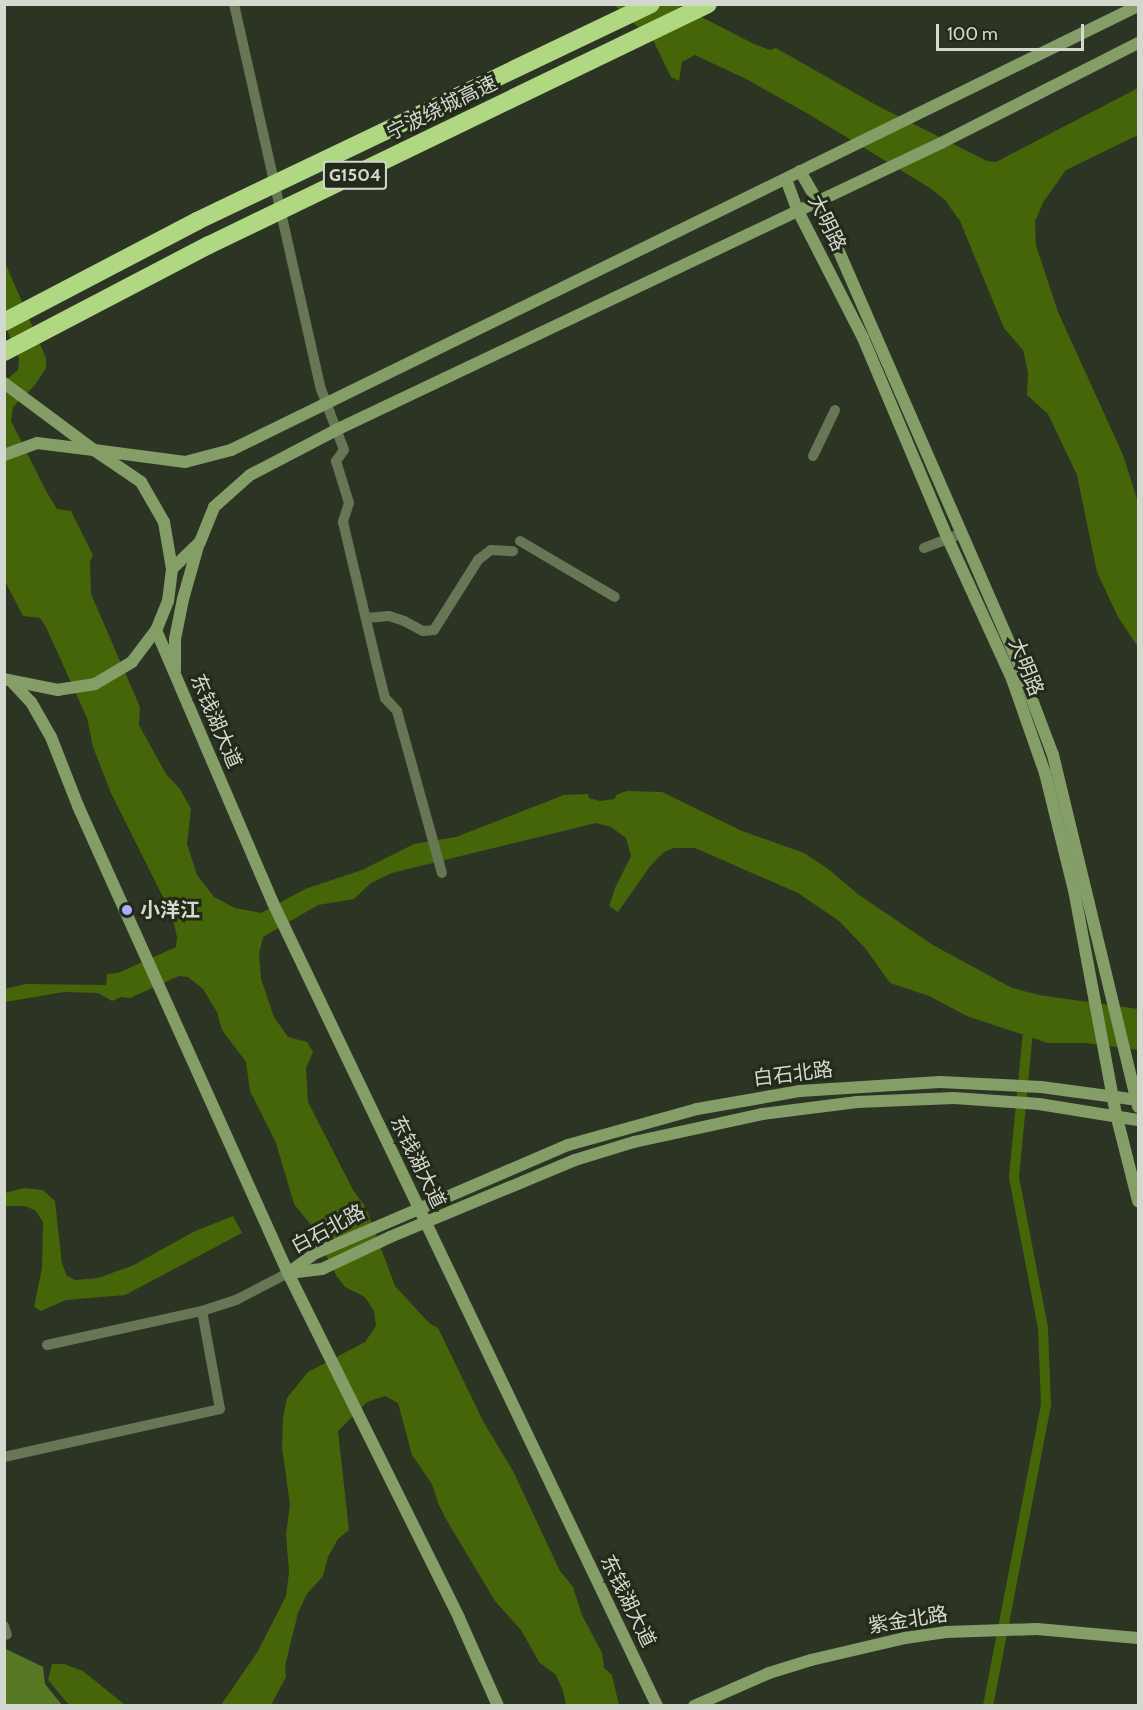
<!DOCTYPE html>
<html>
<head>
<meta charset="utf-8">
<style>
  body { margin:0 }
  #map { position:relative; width:1143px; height:1710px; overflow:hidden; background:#2c3424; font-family:Cabin,"Noto Sans SC",sans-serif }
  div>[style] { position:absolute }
  .forest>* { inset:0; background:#577924 }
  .water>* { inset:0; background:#456508 }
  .canal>* { height:10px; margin:-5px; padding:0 5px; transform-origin:5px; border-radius:5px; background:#456508 }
  .street>* { height:10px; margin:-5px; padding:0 5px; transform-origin:5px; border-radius:5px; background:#677755 }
  .secondary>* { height:12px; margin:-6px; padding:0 6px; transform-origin:6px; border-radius:6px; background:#859e68 }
  .highway-bridge>* { height:18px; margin:-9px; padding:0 9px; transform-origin:9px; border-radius:9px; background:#b0d782 }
  .dots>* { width:16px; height:16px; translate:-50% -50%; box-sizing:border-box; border:3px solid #232a1a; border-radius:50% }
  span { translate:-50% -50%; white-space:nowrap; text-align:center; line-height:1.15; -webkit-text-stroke:6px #232a1a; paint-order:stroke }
  .shield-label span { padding:2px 4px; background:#232a1a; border:2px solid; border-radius:4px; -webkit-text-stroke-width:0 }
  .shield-label { font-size:18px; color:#d4d9cf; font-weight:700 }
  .street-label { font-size:20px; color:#d4d9cf }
  .poi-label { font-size:20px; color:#d4d9cf; font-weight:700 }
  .left { translate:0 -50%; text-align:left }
  .frame { position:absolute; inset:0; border:6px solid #d4d9cf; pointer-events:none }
  .scale { position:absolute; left:936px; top:24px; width:148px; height:27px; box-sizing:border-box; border:3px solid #d4d9cf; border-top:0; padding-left:8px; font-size:18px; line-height:21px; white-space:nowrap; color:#d4d9cf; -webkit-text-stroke:4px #232a1a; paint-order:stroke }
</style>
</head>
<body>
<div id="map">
  <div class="forest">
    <div style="clip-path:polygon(4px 1648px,43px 1667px,45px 1684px,62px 1705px,5px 1705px)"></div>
  </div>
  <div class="water">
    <div style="clip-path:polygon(614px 5px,678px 5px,754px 44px,770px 50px,776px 48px,876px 105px,987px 161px,996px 162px,1138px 88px,1138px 135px,1066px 170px,1044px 201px,1035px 221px,1036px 245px,1058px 312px,1123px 455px,1138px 502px,1138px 647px,1118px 617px,1097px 572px,1077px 475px,1048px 414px,1027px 395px,1028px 372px,1023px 350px,1004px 328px,960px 221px,945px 200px,930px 188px,810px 115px,748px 80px,695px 55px,682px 62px,679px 81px,671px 77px,654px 42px)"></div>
    <div style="clip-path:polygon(4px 260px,46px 358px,46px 368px,35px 385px,13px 407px,11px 421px,46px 491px,57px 509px,71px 511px,93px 555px,90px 561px,91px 594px,140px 707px,139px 725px,166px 774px,180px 789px,191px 809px,187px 844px,197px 875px,214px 897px,235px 908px,261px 913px,305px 889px,362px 870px,414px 844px,456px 837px,564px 795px,588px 794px,589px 798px,600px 801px,615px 799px,616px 795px,627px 791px,662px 792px,742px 831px,804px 853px,827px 868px,859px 895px,933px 945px,1012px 988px,1039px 995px,1138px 1009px,1138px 1050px,1086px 1043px,1048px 1043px,967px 1016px,929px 996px,890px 983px,865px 948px,839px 921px,798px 893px,695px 848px,674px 848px,664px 852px,651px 865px,618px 912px,609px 906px,615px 888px,631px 856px,626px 838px,611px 827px,596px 823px,392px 873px,371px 883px,354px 899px,318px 905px,263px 937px,259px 954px,261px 979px,274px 1017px,288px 1037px,307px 1042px,313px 1052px,306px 1068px,308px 1102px,353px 1190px,366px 1208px,395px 1286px,430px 1324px,438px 1328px,484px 1423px,513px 1471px,560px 1571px,573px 1587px,582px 1615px,602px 1653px,604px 1668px,612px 1675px,619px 1705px,566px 1705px,563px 1691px,556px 1675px,539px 1662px,521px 1630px,495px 1601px,446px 1519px,438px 1503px,432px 1484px,412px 1455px,398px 1403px,385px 1396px,367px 1402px,338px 1431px,349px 1530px,338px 1539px,328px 1557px,323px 1576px,307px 1594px,298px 1613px,285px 1666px,286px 1677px,271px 1705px,221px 1705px,258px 1651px,286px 1596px,289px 1572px,286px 1534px,290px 1505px,282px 1447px,283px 1418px,287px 1398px,308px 1372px,365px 1342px,376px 1326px,374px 1311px,365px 1297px,345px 1287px,336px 1275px,311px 1225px,294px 1204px,276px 1143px,250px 1091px,246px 1062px,222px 1030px,217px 1012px,203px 989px,188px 977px,179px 976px,130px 998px,121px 997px,112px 1001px,98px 993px,64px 992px,5px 1002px,5px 989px,26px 984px,106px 985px,107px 974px,118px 973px,176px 947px,177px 937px,172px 915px,111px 793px,93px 747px,87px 718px,46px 627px,40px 618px,23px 616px,5px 581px,5px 381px,18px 370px,19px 359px,5px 325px)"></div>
    <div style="clip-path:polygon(24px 1188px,43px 1190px,55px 1201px,62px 1264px,67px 1276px,75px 1280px,98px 1278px,134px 1265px,193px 1232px,233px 1216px,242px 1233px,125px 1295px,66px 1300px,41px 1311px,34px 1307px,42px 1268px,43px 1222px,35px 1210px,24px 1206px,5px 1206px,5px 1193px)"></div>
    <div style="clip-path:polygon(52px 1664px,64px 1664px,83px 1671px,125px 1705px,69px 1705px,48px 1680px)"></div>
  </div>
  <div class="canal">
    <div style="left:988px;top:1706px;width:308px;rotate:-79.1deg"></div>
    <div style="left:1046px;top:1404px;width:76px;rotate:-92.3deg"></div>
    <div style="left:1043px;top:1328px;width:154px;rotate:-100.9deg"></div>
    <div style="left:1014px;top:1177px;width:157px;rotate:-84.5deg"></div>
  </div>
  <div class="street">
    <div style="left:234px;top:4px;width:395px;rotate:77.3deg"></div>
    <div style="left:321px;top:389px;width:65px;rotate:69.3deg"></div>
    <div style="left:344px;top:450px;width:14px;rotate:126deg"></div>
    <div style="left:336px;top:461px;width:44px;rotate:72.8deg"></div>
    <div style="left:349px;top:503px;width:20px;rotate:108deg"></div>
    <div style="left:343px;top:522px;width:148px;rotate:76.7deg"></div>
    <div style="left:377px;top:666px;width:33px;rotate:76deg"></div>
    <div style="left:385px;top:698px;width:18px;rotate:47deg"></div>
    <div style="left:397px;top:711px;width:168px;rotate:74.5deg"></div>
    <div style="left:813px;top:456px;width:51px;rotate:-64.4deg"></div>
    <div style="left:520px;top:541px;width:110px;rotate:30.5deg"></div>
    <div style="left:924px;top:548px;width:39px;rotate:-21deg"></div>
    <div style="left:366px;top:618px;width:23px;rotate:-5deg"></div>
    <div style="left:389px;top:616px;width:16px;rotate:18deg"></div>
    <div style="left:404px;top:621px;width:21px;rotate:28deg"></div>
    <div style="left:423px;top:631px;width:11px;rotate:-5deg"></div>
    <div style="left:434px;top:630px;width:83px;rotate:-57.8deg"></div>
    <div style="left:478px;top:560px;width:16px;rotate:-38deg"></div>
    <div style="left:491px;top:550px;width:22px;rotate:3deg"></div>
    <div style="left:47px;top:1345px;width:159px;rotate:-12.4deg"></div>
    <div style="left:202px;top:1311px;width:36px;rotate:-18deg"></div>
    <div style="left:236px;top:1300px;width:59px;rotate:-27.4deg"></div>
    <div style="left:4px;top:1457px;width:221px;rotate:-12.5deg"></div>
    <div style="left:220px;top:1409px;width:100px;rotate:-100.4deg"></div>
    <div style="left:4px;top:1626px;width:9px;rotate:72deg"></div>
  </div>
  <div class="secondary">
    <div style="left:800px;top:171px;width:34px;rotate:60deg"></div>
    <div style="left:817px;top:201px;width:506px;rotate:66.47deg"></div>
    <div style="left:1019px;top:665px;width:96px;rotate:69.3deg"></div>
    <div style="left:1053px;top:755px;width:362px;rotate:76.4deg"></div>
    <div style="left:786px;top:179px;width:32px;rotate:70deg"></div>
    <div style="left:797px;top:209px;width:145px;rotate:62.9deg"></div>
    <div style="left:863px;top:338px;width:218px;rotate:67.1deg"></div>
    <div style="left:948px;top:539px;width:154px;rotate:65.4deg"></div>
    <div style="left:1012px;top:679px;width:100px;rotate:70.7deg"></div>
    <div style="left:1045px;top:773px;width:121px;rotate:76.1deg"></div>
    <div style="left:1074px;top:890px;width:228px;rotate:79.4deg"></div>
    <div style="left:1116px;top:1114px;width:90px;rotate:75.8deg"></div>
    <div style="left:4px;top:383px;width:112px;rotate:36.7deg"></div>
    <div style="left:94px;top:450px;width:92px;rotate:7.5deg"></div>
    <div style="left:185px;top:462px;width:48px;rotate:-14.6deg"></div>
    <div style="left:231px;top:450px;width:1010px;rotate:-26.08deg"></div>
    <div style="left:4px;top:455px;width:35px;rotate:-20deg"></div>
    <div style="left:37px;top:443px;width:57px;rotate:7deg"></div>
    <div style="left:94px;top:450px;width:57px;rotate:34.2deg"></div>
    <div style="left:141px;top:482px;width:46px;rotate:60.1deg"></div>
    <div style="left:164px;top:522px;width:48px;rotate:80.3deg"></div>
    <div style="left:172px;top:569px;width:32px;rotate:97deg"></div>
    <div style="left:168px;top:601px;width:31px;rotate:112deg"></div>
    <div style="left:156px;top:630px;width:40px;rotate:127deg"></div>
    <div style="left:132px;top:662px;width:43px;rotate:149.3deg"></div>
    <div style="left:95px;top:684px;width:37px;rotate:171deg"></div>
    <div style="left:58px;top:690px;width:55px;rotate:-168.5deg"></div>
    <div style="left:172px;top:569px;width:39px;rotate:-44deg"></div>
    <div style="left:200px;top:542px;width:38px;rotate:-68deg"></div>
    <div style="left:214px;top:507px;width:48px;rotate:-41.6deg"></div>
    <div style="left:250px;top:475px;width:97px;rotate:-27.6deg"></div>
    <div style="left:336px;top:430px;width:670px;rotate:-25.38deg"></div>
    <div style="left:941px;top:143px;width:221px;rotate:-26.9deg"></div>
    <div style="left:156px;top:630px;width:297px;rotate:66.8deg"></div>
    <div style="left:273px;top:903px;width:890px;rotate:64.44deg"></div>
    <div style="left:175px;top:670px;width:31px;rotate:-90deg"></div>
    <div style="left:175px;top:639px;width:41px;rotate:-78.7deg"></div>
    <div style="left:183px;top:599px;width:58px;rotate:-74.1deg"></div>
    <div style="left:13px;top:683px;width:26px;rotate:47deg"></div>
    <div style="left:31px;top:702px;width:40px;rotate:60.3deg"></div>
    <div style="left:51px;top:737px;width:74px;rotate:68.6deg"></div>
    <div style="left:78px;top:806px;width:512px;rotate:65.79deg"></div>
    <div style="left:288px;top:1273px;width:385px;rotate:63.6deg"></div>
    <div style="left:459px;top:1618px;width:96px;rotate:66.1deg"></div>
    <div style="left:288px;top:1273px;width:34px;rotate:-36deg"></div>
    <div style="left:316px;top:1253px;width:274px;rotate:-23.2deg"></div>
    <div style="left:568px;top:1145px;width:134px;rotate:-15.6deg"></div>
    <div style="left:697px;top:1109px;width:105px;rotate:-9.9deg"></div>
    <div style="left:800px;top:1091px;width:140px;rotate:-3.7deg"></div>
    <div style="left:940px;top:1082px;width:101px;rotate:2.8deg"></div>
    <div style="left:1041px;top:1087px;width:98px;rotate:7.6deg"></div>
    <div style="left:289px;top:1273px;width:33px;rotate:-7deg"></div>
    <div style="left:322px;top:1269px;width:75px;rotate:-25.2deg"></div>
    <div style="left:390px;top:1237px;width:200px;rotate:-22.6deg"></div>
    <div style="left:575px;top:1160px;width:62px;rotate:-17deg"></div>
    <div style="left:634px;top:1142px;width:131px;rotate:-12.3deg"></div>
    <div style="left:762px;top:1114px;width:96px;rotate:-7.2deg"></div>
    <div style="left:857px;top:1102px;width:97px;rotate:-2.4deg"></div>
    <div style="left:954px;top:1098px;width:85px;rotate:4deg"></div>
    <div style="left:1039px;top:1104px;width:100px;rotate:9.2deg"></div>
    <div style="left:694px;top:1706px;width:82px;rotate:-23.7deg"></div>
    <div style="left:769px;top:1673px;width:44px;rotate:-17.2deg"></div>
    <div style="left:811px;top:1660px;width:97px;rotate:-13.2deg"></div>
    <div style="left:905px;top:1638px;width:41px;rotate:-8.3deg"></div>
    <div style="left:946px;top:1632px;width:91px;rotate:-1.9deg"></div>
    <div style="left:1037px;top:1629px;width:101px;rotate:5.1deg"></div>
  </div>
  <div class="highway-bridge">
    <div style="left:4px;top:322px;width:218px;rotate:-27.6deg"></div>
    <div style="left:197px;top:221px;width:503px;rotate:-25.55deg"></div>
    <div style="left:4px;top:352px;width:231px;rotate:-27.6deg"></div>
    <div style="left:209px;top:245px;width:554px;rotate:-25.78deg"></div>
  </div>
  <div class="dots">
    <div style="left:127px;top:910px;background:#a8b0fc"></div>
  </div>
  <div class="shield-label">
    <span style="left:355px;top:175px">G1504</span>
  </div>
  <div class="street-label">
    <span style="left:442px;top:108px;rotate:-26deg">宁波绕城高速</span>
    <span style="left:827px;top:223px;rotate:64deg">大明路</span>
    <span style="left:1026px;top:667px;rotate:68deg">大明路</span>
    <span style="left:216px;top:721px;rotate:67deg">东钱湖大道</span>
    <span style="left:793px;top:1074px;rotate:-7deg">白石北路</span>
    <span style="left:418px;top:1162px;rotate:64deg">东钱湖大道</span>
    <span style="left:328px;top:1229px;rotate:-28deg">白石北路</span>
    <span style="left:628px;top:1601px;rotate:64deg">东钱湖大道</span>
    <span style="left:908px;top:1620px;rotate:-9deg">紫金北路</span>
  </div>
  <div class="poi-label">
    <span class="left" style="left:140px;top:910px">小洋江</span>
  </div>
  <div class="frame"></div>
  <div class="scale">100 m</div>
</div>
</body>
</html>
